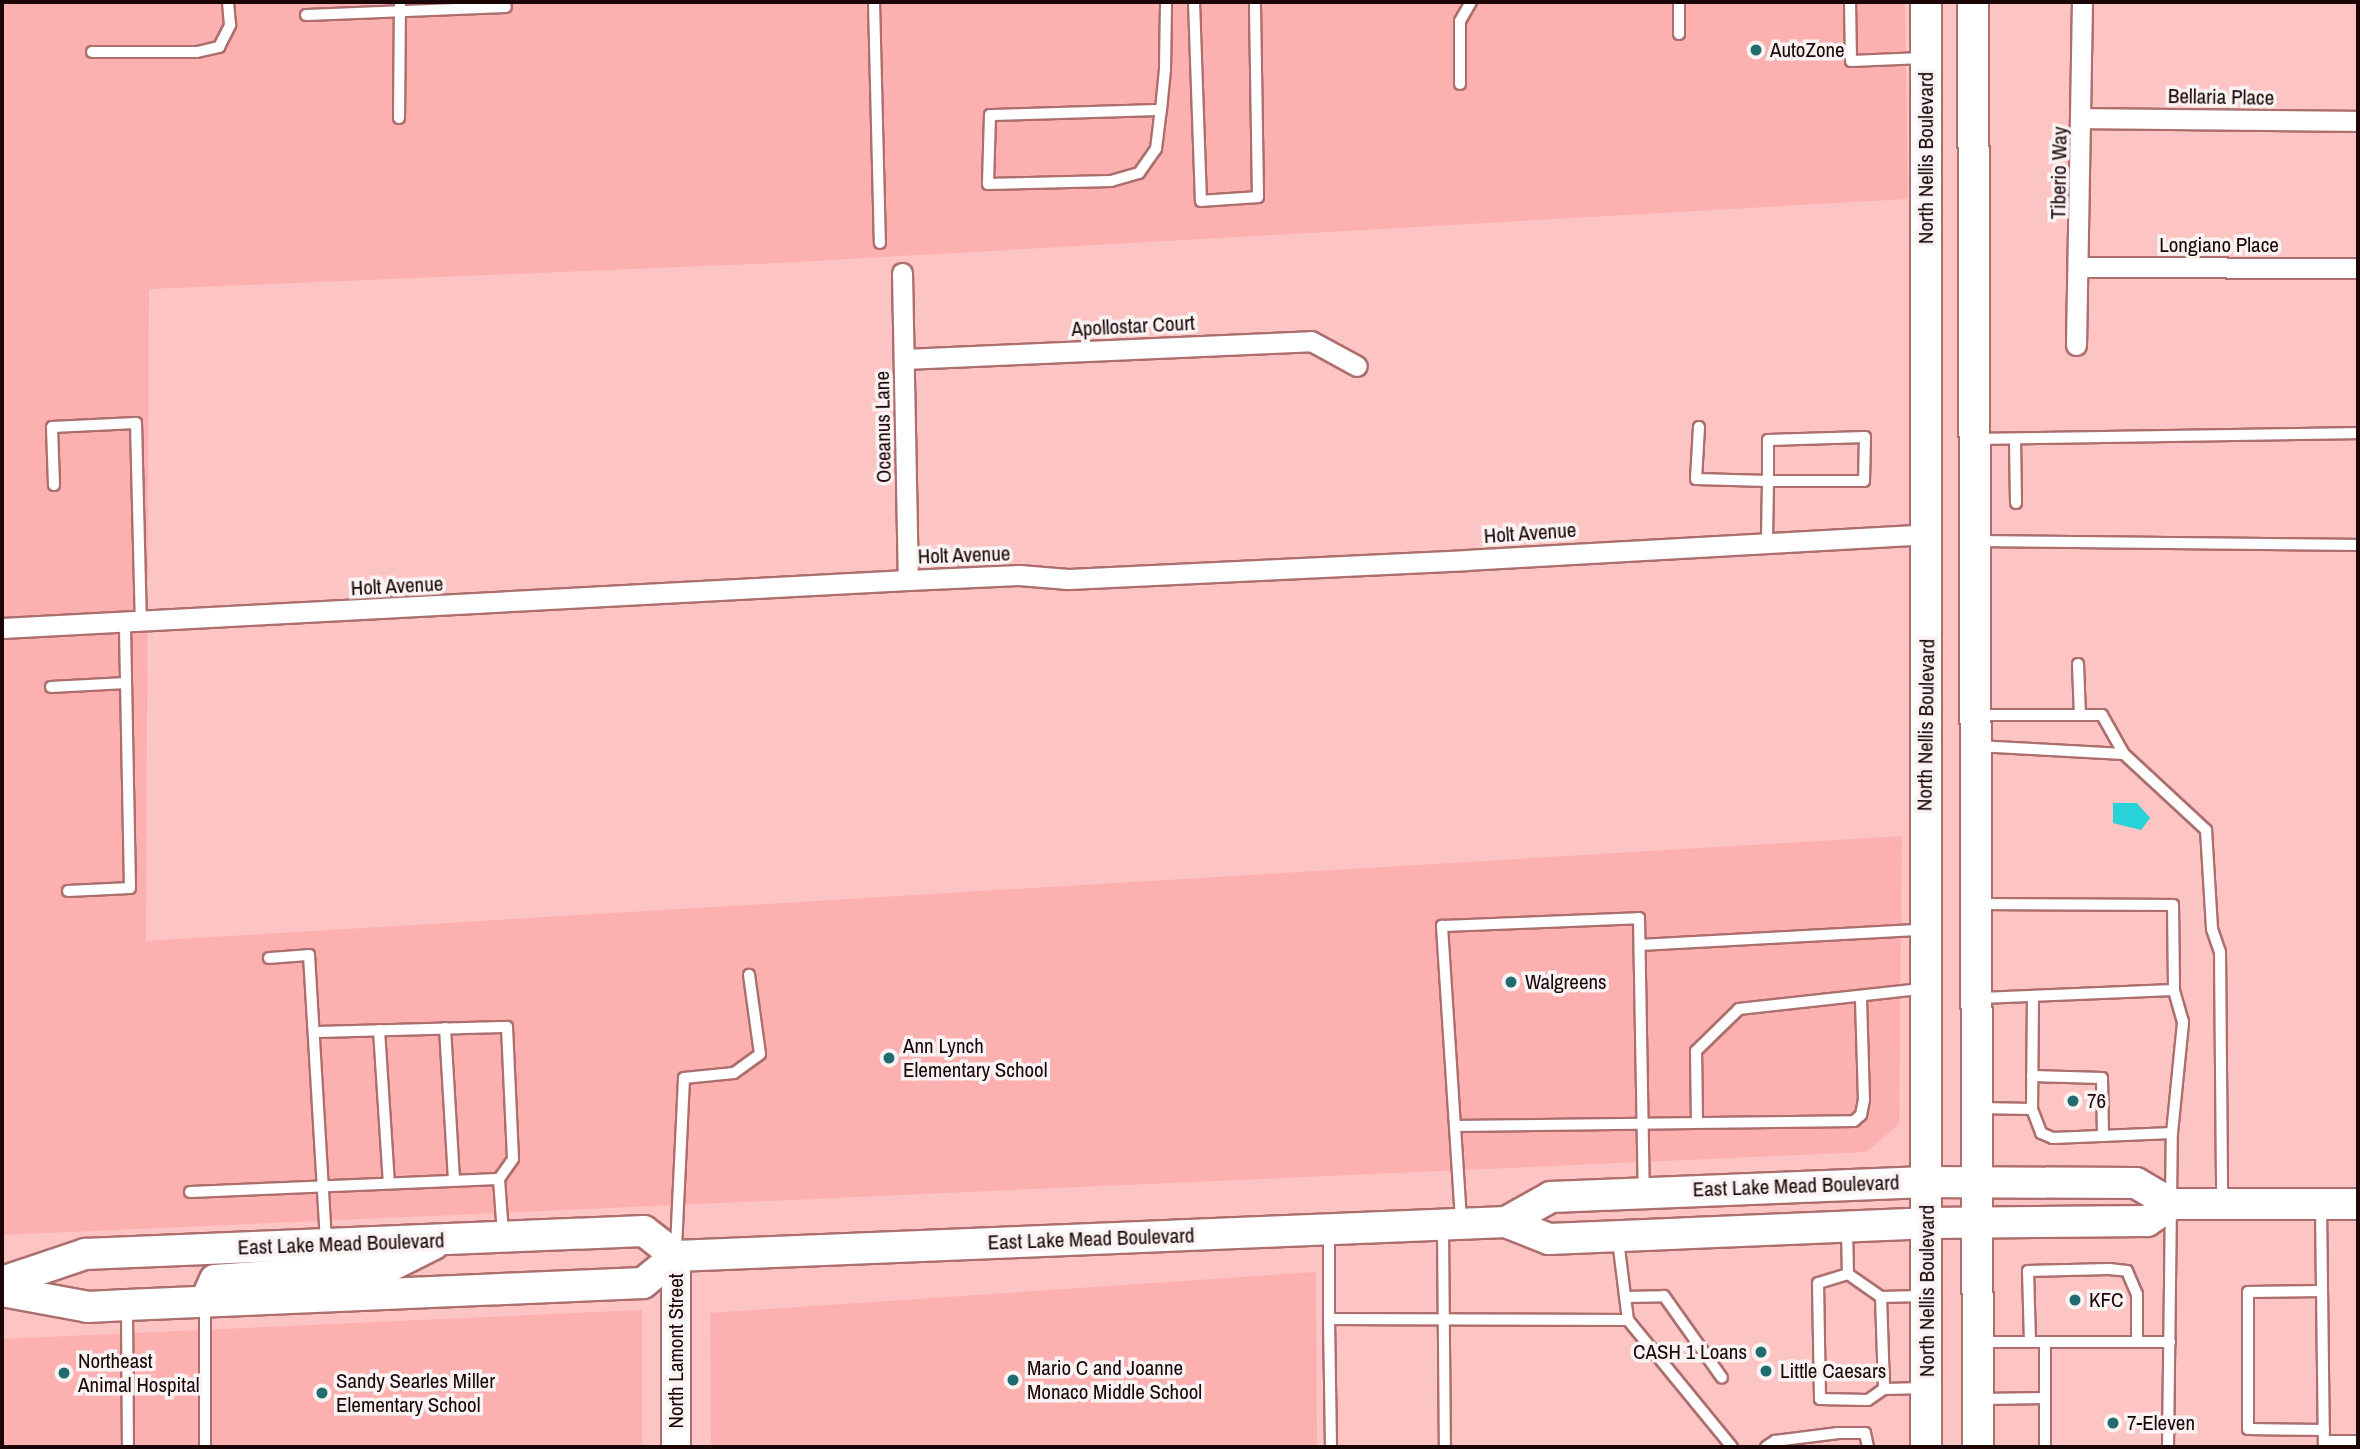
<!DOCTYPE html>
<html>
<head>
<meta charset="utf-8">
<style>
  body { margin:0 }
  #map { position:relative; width:2360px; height:1449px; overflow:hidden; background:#fcc4c3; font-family:"Archivo Narrow",sans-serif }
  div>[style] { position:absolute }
  .built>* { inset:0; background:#fdb0b0 }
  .water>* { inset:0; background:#27d2d8 }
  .roads { filter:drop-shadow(2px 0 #ad6e6e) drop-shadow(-2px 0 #ad6e6e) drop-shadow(0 2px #ad6e6e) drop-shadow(0 -2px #ad6e6e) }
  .lane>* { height:10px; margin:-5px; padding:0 5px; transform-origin:5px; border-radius:5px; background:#fff }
  .street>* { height:19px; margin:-9.5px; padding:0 9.5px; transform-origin:9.5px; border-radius:9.5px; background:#fff }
  .secondary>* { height:28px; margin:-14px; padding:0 14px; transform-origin:14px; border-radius:14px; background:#fff }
  .primary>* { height:30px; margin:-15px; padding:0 15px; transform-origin:15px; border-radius:15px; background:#fff }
  .dots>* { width:19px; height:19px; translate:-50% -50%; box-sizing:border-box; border:4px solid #faf3f3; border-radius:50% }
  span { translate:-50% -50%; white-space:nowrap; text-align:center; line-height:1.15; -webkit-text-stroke:7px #faf3f3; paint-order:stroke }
  .poi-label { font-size:21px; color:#1b0506 }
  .left { translate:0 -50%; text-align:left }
  .right { translate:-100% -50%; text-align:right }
  .street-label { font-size:21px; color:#1b0506 }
  .frame { position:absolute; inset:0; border:4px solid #1b0506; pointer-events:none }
</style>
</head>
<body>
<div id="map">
  <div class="built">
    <div style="clip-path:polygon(2px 2px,1905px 2px,1908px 199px,778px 263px,149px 289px,146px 941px,1902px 836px,1899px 1124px,1866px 1152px,2px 1235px)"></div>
    <div style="clip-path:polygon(1316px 1272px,1317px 1447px,711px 1447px,710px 1313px)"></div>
    <div style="clip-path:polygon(642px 1310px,642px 1447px,2px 1447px,2px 1339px)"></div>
  </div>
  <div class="water">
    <div style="clip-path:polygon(2113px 803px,2137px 803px,2150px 818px,2141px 830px,2113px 823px)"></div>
  </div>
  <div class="roads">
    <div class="lane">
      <div style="left:874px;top:2px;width:241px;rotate:88.6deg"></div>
      <div style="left:1194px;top:2px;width:199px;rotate:88deg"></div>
      <div style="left:1201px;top:201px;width:57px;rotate:-4deg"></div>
      <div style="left:1258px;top:197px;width:195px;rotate:-90.9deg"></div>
      <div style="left:1679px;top:2px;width:32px;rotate:90deg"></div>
      <div style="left:1850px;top:2px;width:59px;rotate:89deg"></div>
      <div style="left:1851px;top:61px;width:72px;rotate:-2.4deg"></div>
      <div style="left:306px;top:15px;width:200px;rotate:-2.3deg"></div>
      <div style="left:92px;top:52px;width:105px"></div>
      <div style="left:197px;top:52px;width:23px;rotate:-13deg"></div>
      <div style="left:219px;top:47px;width:25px;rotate:-63deg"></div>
      <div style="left:230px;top:25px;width:23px;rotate:-95deg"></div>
      <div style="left:1460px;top:84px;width:63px;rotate:-90deg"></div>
      <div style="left:1460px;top:21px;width:22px;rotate:-60deg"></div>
      <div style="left:1161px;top:110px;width:171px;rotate:178.3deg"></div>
      <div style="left:990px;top:115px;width:69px;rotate:91.7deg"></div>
      <div style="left:988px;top:184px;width:123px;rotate:-1.4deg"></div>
      <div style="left:1111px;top:181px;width:29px;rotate:-16deg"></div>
      <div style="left:1139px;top:173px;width:29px;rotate:-55deg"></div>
      <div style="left:1156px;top:149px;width:39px;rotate:-83deg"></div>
      <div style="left:1161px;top:110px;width:41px;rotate:-84.4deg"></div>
      <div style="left:1165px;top:69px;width:67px;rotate:-89.1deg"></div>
      <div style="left:399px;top:118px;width:116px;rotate:-89.5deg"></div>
      <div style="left:1699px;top:427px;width:52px;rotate:93.3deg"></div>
      <div style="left:1696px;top:479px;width:72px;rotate:1.6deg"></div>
      <div style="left:1768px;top:481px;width:96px"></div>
      <div style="left:1864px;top:481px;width:44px;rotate:-88.7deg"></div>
      <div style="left:1865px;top:437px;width:97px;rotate:178.2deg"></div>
      <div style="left:1768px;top:440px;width:41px;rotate:90deg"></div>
      <div style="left:1768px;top:481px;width:59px;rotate:91deg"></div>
      <div style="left:1979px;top:439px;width:379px;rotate:-0.9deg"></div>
      <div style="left:2015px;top:439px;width:64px;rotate:89.1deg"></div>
      <div style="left:54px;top:485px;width:58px;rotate:-92deg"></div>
      <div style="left:52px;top:427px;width:84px;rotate:-2.7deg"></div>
      <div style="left:136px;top:423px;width:200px;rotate:88.6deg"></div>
      <div style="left:1980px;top:541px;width:378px;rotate:0.6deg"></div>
      <div style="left:2078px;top:664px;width:51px;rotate:87.8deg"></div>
      <div style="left:51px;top:687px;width:75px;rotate:-3.1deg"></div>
      <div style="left:1979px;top:715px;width:123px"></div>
      <div style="left:2102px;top:715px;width:45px;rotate:60.6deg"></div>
      <div style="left:1977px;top:746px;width:147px;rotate:3.1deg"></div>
      <div style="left:2124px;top:754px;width:112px;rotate:42.8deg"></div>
      <div style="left:2206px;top:830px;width:99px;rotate:86.5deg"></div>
      <div style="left:2212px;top:929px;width:24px;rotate:71deg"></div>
      <div style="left:2220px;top:952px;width:251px;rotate:89.5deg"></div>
      <div style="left:68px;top:891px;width:62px;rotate:-2.8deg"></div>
      <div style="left:130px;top:888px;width:264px;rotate:-91.1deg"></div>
      <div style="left:1978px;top:904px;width:195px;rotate:0.3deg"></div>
      <div style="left:2173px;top:905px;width:85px;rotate:89.3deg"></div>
      <div style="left:2174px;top:990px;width:194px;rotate:177.6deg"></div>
      <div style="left:1640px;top:945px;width:281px;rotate:-3.1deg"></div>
      <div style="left:269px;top:958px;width:40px;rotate:-4.3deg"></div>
      <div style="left:309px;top:955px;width:286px;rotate:86.6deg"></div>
      <div style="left:2033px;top:996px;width:113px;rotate:90.5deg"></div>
      <div style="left:2032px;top:1109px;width:26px;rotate:69deg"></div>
      <div style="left:2041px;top:1133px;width:13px;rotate:23deg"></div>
      <div style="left:2053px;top:1138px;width:119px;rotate:-2.4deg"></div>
      <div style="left:445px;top:1028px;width:152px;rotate:86.6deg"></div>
      <div style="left:379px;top:1030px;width:153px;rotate:86.3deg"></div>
      <div style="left:314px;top:1032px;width:193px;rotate:-1.5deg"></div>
      <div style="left:507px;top:1027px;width:132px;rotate:87.4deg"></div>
      <div style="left:513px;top:1159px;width:24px;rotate:125deg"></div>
      <div style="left:499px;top:1179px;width:56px;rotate:85.9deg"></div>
      <div style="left:2032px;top:1076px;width:70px;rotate:1.6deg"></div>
      <div style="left:2102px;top:1078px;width:58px;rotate:89deg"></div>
      <div style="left:1979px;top:1108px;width:53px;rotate:1.1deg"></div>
      <div style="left:1697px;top:1121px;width:70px;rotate:-90.8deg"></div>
      <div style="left:1696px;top:1051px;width:60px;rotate:-44.3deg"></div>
      <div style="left:1739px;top:1009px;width:183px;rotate:-6.3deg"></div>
      <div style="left:1455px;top:1126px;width:399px;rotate:-0.7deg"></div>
      <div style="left:1854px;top:1121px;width:9px;rotate:-41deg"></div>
      <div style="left:1861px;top:1115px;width:15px;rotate:-79deg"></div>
      <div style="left:1864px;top:1100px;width:101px;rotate:-91.7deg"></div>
      <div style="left:190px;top:1192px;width:309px;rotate:-2.4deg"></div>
      <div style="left:2321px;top:1206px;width:241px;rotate:89.3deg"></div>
      <div style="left:1461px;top:1220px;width:295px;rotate:-93.7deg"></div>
      <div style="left:1442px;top:926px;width:197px;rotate:-2.3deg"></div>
      <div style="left:1639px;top:918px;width:273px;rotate:89deg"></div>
      <div style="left:1443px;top:1229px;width:218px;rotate:89.5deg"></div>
      <div style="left:1847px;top:1230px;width:44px;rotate:88.7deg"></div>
      <div style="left:1848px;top:1274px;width:40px;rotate:34.9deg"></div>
      <div style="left:1881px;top:1297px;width:41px;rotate:-1.4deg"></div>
      <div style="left:1329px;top:1233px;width:86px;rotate:90deg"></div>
      <div style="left:1329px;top:1319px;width:299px;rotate:0.2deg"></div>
      <div style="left:1618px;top:1240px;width:81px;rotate:82.9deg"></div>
      <div style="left:1628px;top:1320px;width:164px;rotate:50.7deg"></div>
      <div style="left:676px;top:1248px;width:170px;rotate:-87.3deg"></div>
      <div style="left:684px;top:1078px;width:50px;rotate:-5.7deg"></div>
      <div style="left:734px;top:1073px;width:32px;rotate:-36deg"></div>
      <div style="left:760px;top:1054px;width:80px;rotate:-97.9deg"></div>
      <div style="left:1848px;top:1274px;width:31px;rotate:163deg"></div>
      <div style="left:1818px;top:1283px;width:116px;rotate:89deg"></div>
      <div style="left:1820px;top:1399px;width:48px;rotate:1.2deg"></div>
      <div style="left:1868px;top:1400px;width:19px;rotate:-35deg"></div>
      <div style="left:2322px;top:1291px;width:74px;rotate:179.2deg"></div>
      <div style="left:2248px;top:1292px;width:137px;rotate:90deg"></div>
      <div style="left:2248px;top:1429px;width:76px;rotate:0.8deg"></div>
      <div style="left:1625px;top:1297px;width:39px;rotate:-1deg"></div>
      <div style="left:1664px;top:1296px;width:100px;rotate:54.7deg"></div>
      <div style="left:1881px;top:1297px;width:92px;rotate:88.1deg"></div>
      <div style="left:1884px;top:1389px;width:40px;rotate:-1.4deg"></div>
      <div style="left:205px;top:1304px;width:143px;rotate:90deg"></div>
      <div style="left:127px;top:1309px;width:138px;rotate:89.6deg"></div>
      <div style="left:1329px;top:1319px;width:128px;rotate:89.1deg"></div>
      <div style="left:1982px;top:1342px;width:188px"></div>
      <div style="left:2030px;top:1342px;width:71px;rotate:-91.6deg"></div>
      <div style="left:2028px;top:1271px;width:81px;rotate:-1.4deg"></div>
      <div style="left:2109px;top:1269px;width:18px;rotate:6deg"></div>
      <div style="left:2127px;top:1271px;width:25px;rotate:67deg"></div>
      <div style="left:2137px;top:1294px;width:48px;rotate:90deg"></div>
      <div style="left:2045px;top:1342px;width:105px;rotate:90deg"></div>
      <div style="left:1982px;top:1399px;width:63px;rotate:-0.9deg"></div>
      <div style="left:2324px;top:1441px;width:34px"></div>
      <div style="left:1766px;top:1447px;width:11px;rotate:-34deg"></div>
      <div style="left:1775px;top:1441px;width:64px;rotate:-7.2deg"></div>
      <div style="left:1838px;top:1433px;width:27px"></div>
      <div style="left:1865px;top:1433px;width:14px;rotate:78deg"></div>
      <div style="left:2168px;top:1447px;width:314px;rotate:-89.3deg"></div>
      <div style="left:2172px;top:1133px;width:112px;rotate:-84.3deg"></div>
      <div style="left:2183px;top:1022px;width:33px;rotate:-106deg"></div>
    </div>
    <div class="street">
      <div style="left:2082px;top:118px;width:276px;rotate:0.6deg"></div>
      <div style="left:2080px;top:267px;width:278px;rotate:0.2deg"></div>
      <div style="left:902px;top:273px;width:307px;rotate:88.9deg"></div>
      <div style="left:2076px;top:345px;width:343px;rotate:-89deg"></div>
      <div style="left:904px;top:359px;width:407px;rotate:-2.5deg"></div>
      <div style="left:1311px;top:341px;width:52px;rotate:28.5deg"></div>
      <div style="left:2px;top:628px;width:907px;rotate:-3.03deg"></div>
      <div style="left:908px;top:580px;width:111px;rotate:-2.6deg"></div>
      <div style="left:1019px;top:575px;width:49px;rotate:4.7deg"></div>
      <div style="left:1068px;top:579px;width:398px;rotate:-2.7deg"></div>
      <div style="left:1466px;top:560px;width:463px;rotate:-3.2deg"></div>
    </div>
    <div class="secondary">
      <div style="left:676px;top:1256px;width:191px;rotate:90deg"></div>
    </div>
    <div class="primary">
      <div style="left:1926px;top:2px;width:1445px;rotate:90deg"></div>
      <div style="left:1973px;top:2px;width:1445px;rotate:89.8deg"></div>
      <div style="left:1506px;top:1222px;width:51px;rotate:-29.1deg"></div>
      <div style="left:1551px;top:1197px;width:375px;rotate:-2.3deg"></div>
      <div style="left:1926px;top:1182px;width:210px;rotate:0.3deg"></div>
      <div style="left:2136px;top:1183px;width:42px;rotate:30.3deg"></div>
      <div style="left:2172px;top:1204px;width:186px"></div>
      <div style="left:2px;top:1282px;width:88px;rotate:-18.6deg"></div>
      <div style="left:85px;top:1254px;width:559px;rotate:-2.36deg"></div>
      <div style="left:644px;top:1231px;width:41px;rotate:38deg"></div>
      <div style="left:2px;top:1291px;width:87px;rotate:10.5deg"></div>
      <div style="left:88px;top:1307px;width:39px;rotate:-3deg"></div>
      <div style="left:127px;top:1305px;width:516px;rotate:-2.44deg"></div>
      <div style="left:643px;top:1283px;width:43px;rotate:-39.3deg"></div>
      <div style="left:676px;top:1256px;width:831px;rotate:-2.35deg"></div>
      <div style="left:1506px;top:1222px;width:46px;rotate:21.6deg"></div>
      <div style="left:1549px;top:1239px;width:378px;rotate:-2.4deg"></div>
      <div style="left:1927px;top:1223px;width:220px;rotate:-0.5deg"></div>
      <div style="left:2147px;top:1221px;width:30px;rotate:-34deg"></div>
      <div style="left:205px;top:1302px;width:24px;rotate:-66deg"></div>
      <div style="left:215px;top:1280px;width:171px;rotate:-4deg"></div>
      <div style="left:386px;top:1268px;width:54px;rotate:-26.6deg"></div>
    </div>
  </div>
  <div class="dots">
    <div style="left:1756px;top:50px;background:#206c6f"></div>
    <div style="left:1511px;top:982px;background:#206c6f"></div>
    <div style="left:889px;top:1058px;background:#206c6f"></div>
    <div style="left:2073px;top:1101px;background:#206c6f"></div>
    <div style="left:2075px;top:1300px;background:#206c6f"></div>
    <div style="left:1761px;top:1352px;background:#206c6f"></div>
    <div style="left:1766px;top:1371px;background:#206c6f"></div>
    <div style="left:64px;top:1373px;background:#206c6f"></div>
    <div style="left:1013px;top:1380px;background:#206c6f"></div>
    <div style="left:322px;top:1393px;background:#206c6f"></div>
    <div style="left:2113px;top:1423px;background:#206c6f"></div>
  </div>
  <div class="poi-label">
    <span class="left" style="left:1770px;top:50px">AutoZone</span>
    <span class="left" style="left:1525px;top:982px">Walgreens</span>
    <span class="left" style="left:903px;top:1058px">Ann Lynch<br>Elementary School</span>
    <span class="left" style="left:2087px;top:1101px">76</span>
    <span class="left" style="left:2089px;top:1300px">KFC</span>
    <span class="right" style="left:1747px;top:1352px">CASH 1 Loans</span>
    <span class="left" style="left:78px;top:1373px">Northeast<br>Animal Hospital</span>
    <span class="left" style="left:1027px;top:1380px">Mario C and Joanne<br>Monaco Middle School</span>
    <span class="left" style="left:1780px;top:1371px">Little Caesars</span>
    <span class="left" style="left:336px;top:1393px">Sandy Searles Miller<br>Elementary School</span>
    <span class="left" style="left:2127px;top:1423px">7-Eleven</span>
  </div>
  <div class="street-label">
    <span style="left:2221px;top:97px;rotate:1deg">Bellaria Place</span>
    <span style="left:1926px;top:158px;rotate:-90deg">North Nellis Boulevard</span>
    <span style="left:2059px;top:173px;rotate:-89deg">Tiberio Way</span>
    <span style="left:2219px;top:245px">Longiano Place</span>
    <span style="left:1133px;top:326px;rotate:-3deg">Apollostar Court</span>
    <span style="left:883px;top:427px;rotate:-91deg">Oceanus Lane</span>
    <span style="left:1530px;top:533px;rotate:-4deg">Holt Avenue</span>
    <span style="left:964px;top:555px;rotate:-2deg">Holt Avenue</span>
    <span style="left:397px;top:586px;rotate:-3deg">Holt Avenue</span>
    <span style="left:1926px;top:725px;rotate:-89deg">North Nellis Boulevard</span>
    <span style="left:1796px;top:1186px;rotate:-2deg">East Lake Mead Boulevard</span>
    <span style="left:1091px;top:1239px;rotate:-2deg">East Lake Mead Boulevard</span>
    <span style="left:341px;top:1244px;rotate:-2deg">East Lake Mead Boulevard</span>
    <span style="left:1927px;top:1291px;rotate:-90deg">North Nellis Boulevard</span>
    <span style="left:676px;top:1351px;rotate:-90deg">North Lamont Street</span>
  </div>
  <div class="frame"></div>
</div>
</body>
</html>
